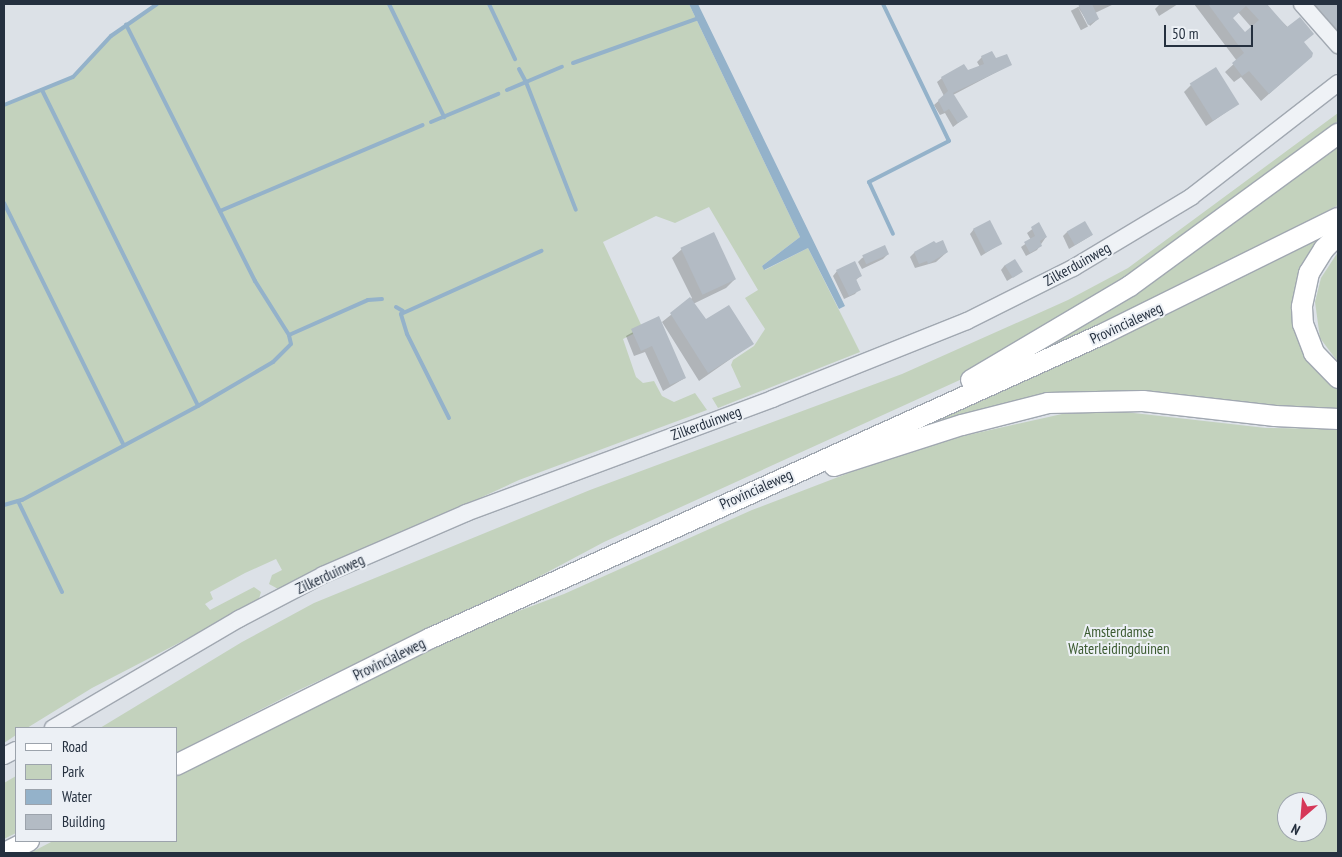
<!DOCTYPE html>
<html>
<head>
<meta charset="utf-8">
<style>
  body { margin:0 }
  #map { position:relative; width:1342px; height:857px; overflow:hidden; background:#dce1e7; font-family:"PT Sans Narrow",sans-serif }
  div>[style] { position:absolute }
  .green>* { inset:0; background:#c3d2bd }
  .water>* { inset:0; background:#94b2ca }
  .shadow>* { inset:0; background:#0003; transform-origin:0 0 }
  .stream>* { height:4px; margin:-2px; padding:0 2px; transform-origin:2px; border-radius:2px; background:#94b2ca }
  .building>* { inset:0; background:#b3bbc4; transform-origin:0 0 }
  .roads { filter:drop-shadow(1px 0 #a1a8b1) drop-shadow(-1px 0 #a1a8b1) drop-shadow(0 1px #a1a8b1) drop-shadow(0 -1px #a1a8b1) }
  .minor>* { height:16px; margin:-8px; padding:0 8px; transform-origin:8px; border-radius:8px; background:#eff2f6 }
  .major>* { height:20px; margin:-10px; padding:0 10px; transform-origin:10px; border-radius:10px; background:#fff }
  span { translate:-50% -50%; white-space:nowrap; text-align:center; line-height:1.15; -webkit-text-stroke:4px #ecf0f5; paint-order:stroke }
  .street-label { font-size:15px; color:#25303f }
  .park-label { font-size:15px; color:#3c5b31 }
  .frame { position:absolute; inset:0; border:5px solid #25303f; pointer-events:none }
  .legend { position:absolute; left:15px; top:727px; width:162px; height:115px; box-sizing:border-box; background:#ecf0f5; border:1px solid #9ca3ac; margin:0; padding:6px 9px; list-style:none; font-size:15px; color:#25303f }
  .legend li { display:flex; align-items:center; gap:10px; height:25px }
  .legend b { width:25px; border:1px solid #9ca3ac }
  .north { position:absolute; left:1277px; top:792px; width:50px; height:50px; box-sizing:border-box; background:#ecf0f5; border:1px solid #9ca3ac; border-radius:50%; rotate:207deg; font-size:14px; font-weight:700; line-height:20px; text-align:center; color:#25303f }
  .north::after { content:''; display:block; margin:auto; width:18px; height:22px; background:#d63859; clip-path:polygon(50% 0,100% 100%,50% 72%,0 100%) }
  .scale { position:absolute; left:1164px; top:25px; width:89px; height:22px; box-sizing:border-box; border:2px solid #25303f; border-top:0; padding-left:6px; font-size:15px; line-height:18px; white-space:nowrap; color:#25303f; -webkit-text-stroke:4px #ecf0f5; paint-order:stroke }
</style>
</head>
<body>
<div id="map">
  <div class="green">
    <div style="clip-path:polygon(157px 4px,689px 4px,800px 237px,762px 266px,765px 270px,808px 248px,860px 352px,718px 408px,712px 398px,741px 387px,731px 365px,733px 360px,754px 346px,765px 329px,745px 298px,758px 290px,709px 207px,675px 223px,656px 216px,603px 242px,643px 329px,623px 339px,636px 377px,643px 383px,654px 381px,662px 396px,674px 402px,695px 393px,707px 410px,519px 480px,280px 590px,269px 584px,272px 575px,282px 570px,276px 559px,245px 573px,210px 592px,213px 599px,205px 604px,210px 610px,254px 587px,261px 592px,258px 602px,92px 688px,27px 728px,16px 728px,16px 735px,4px 743px,4px 104px,73px 77px,111px 36px)"></div>
    <div style="clip-path:polygon(1338px 113px,1338px 121px,1210px 218px,1132px 273px,962px 379px,604px 542px,514px 590px,299px 690px,176px 753px,176px 728px,100px 728px,242px 642px,314px 603px,590px 490px,902px 374px,1068px 300px,1128px 268px)"></div>
    <div style="clip-path:polygon(1338px 139px,1338px 205px,1242px 257px,1001px 371px)"></div>
    <div style="clip-path:polygon(1338px 226px,1298px 308px,1338px 383px,1338px 413px,1108px 397px,859px 451px)"></div>
    <div style="clip-path:polygon(1338px 252px,1338px 362px,1320px 338px,1315px 302px,1321px 278px)"></div>
    <div style="clip-path:polygon(evenodd,1116px 411px,1266px 428px,1338px 429px,1338px 853px,30px 853px,53px 841px,176px 841px,176px 775px,452px 636px,564px 594px,752px 510px,880px 461px,959px 437px,1062px 414px,1116px 411px,1287px 802px,1317px 802px,1317px 832px,1287px 832px,1287px 802px)"></div>
    <div style="clip-path:polygon(16px 776px,16px 833px,4px 839px,4px 783px)"></div>
  </div>
  <div class="water">
    <div style="clip-path:polygon(689px 4px,698px 4px,845px 306px,839px 309px,808px 248px,764px 270px,762px 266px,800px 237px)"></div>
  </div>
  <div class="shadow">
    <div style="clip-path:polygon(1084px 4px,1114px 4px,1095px 13px,1098px 19px,1090px 26px,1078px 7px)"></div>
    <div style="clip-path:polygon(1160px 4px,1178px 4px,1159px 16px,1155px 9px)"></div>
    <div style="clip-path:polygon(evenodd,1194px 4px,1264px 4px,1303px 42px,1303px 64px,1261px 101px,1241px 77px,1234px 82px,1225px 72px,1237px 61px,1194px 4px,1238px 12px,1252px 28px,1245px 34px,1231px 18px,1238px 12px)"></div>
    <div style="clip-path:polygon(1306px 4px,1331px 4px,1335px 8px,1338px 5px,1338px 40px)"></div>
    <div style="left:1078px;top:7px;width:22px;height:8px;rotate:63deg"></div>
    <div style="clip-path:polygon(982px 57px,1010px 65px,953px 95px,966px 117px,953px 127px,945px 113px,940px 115px,934px 105px,944px 96px,937px 82px,942px 78px,980px 67px,977px 62px)"></div>
    <div style="clip-path:polygon(1191px 85px,1238px 104px,1206px 126px,1184px 92px)"></div>
    <div style="clip-path:polygon(1039px 224px,1046px 237px,1037px 250px,1026px 256px,1021px 247px,1031px 240px,1027px 233px)"></div>
    <div style="clip-path:polygon(974px 229px,1000px 244px,981px 256px,970px 234px)"></div>
    <div style="clip-path:polygon(1067px 232px,1092px 235px,1069px 249px,1063px 236px)"></div>
    <div style="clip-path:polygon(884px 247px,888px 254px,883px 259px,862px 269px,858px 262px,862px 258px)"></div>
    <div style="clip-path:polygon(682px 249px,735px 279px,726px 288px,693px 304px,706px 321px,752px 344px,699px 381px,662px 322px,692px 298px,672px 258px)"></div>
    <div style="clip-path:polygon(947px 252px,936px 262px,915px 268px,910px 257px,914px 253px)"></div>
    <div style="clip-path:polygon(1005px 265px,1021px 272px,1007px 281px,1001px 270px)"></div>
    <div style="clip-path:polygon(837px 271px,860px 276px,855px 281px,859px 289px,855px 294px,844px 299px,833px 276px)"></div>
    <div style="clip-path:polygon(658px 318px,685px 378px,663px 391px,645px 352px,634px 356px,626px 336px)"></div>
  </div>
  <div class="stream">
    <div style="left:389px;top:4px;width:126px;rotate:64deg"></div>
    <div style="left:489px;top:4px;width:61px;rotate:64.7deg"></div>
    <div style="left:883px;top:4px;width:152px;rotate:64.3deg"></div>
    <div style="left:949px;top:141px;width:90px;rotate:152.9deg"></div>
    <div style="left:869px;top:182px;width:57px;rotate:65.2deg"></div>
    <div style="left:573px;top:63px;width:134px;rotate:-19.7deg"></div>
    <div style="left:519px;top:69px;width:15px;rotate:62deg"></div>
    <div style="left:526px;top:82px;width:39px;rotate:-23deg"></div>
    <div style="left:42px;top:90px;width:352px;rotate:63.7deg"></div>
    <div style="left:507px;top:90px;width:21px;rotate:-23deg"></div>
    <div style="left:526px;top:82px;width:137px;rotate:68.7deg"></div>
    <div style="left:4px;top:105px;width:74px;rotate:-22.1deg"></div>
    <div style="left:73px;top:77px;width:56px;rotate:-47.2deg"></div>
    <div style="left:111px;top:36px;width:56px;rotate:-34.8deg"></div>
    <div style="left:431px;top:122px;width:73px;rotate:-22.7deg"></div>
    <div style="left:4px;top:203px;width:269px;rotate:63.7deg"></div>
    <div style="left:220px;top:211px;width:220px;rotate:-23deg"></div>
    <div style="left:396px;top:307px;width:8px;rotate:30deg"></div>
    <div style="left:289px;top:335px;width:86px;rotate:-23.9deg"></div>
    <div style="left:368px;top:300px;width:14px;rotate:-4deg"></div>
    <div style="left:449px;top:418px;width:94px;rotate:-116.6deg"></div>
    <div style="left:407px;top:334px;width:21px;rotate:-107deg"></div>
    <div style="left:401px;top:314px;width:154px;rotate:-24.2deg"></div>
    <div style="left:18px;top:501px;width:101px;rotate:64.2deg"></div>
    <div style="left:4px;top:505px;width:19px;rotate:-16deg"></div>
    <div style="left:22px;top:500px;width:200px;rotate:-28.1deg"></div>
    <div style="left:198px;top:406px;width:87px;rotate:-30.4deg"></div>
    <div style="left:273px;top:362px;width:25px;rotate:-45deg"></div>
    <div style="left:291px;top:344px;width:9px;rotate:-103deg"></div>
    <div style="left:289px;top:335px;width:64px;rotate:-122.2deg"></div>
    <div style="left:255px;top:281px;width:287px;rotate:-116.7deg"></div>
  </div>
  <div class="building">
    <div style="clip-path:polygon(1078px 4px,1092px 4px,1099px 19px,1088px 25px)"></div>
    <div style="clip-path:polygon(evenodd,1208px 4px,1267px 4px,1287px 27px,1300px 17px,1314px 34px,1304px 42px,1313px 53px,1312px 57px,1269px 94px,1249px 71px,1242px 76px,1232px 63px,1244px 53px,1208px 4px,1246px 6px,1259px 20px,1245px 32px,1233px 18px,1246px 6px)"></div>
    <div style="clip-path:polygon(1315px 4px,1338px 4px,1338px 30px,1325px 16px)"></div>
    <div style="clip-path:polygon(992px 51px,996px 58px,1007px 54px,1012px 65px,953px 93px,968px 117px,958px 123px,949px 109px,944px 112px,938px 100px,948px 91px,941px 77px,964px 64px,968px 70px,984px 64px,981px 56px)"></div>
    <div style="left:1216px;top:67px;width:44px;height:31px;rotate:58deg"></div>
    <div style="left:990px;top:220px;width:27px;height:19px;rotate:63deg"></div>
    <div style="left:1085px;top:221px;width:16px;height:21px;rotate:60deg"></div>
    <div style="clip-path:polygon(1039px 222px,1047px 237px,1040px 241px,1042px 246px,1030px 253px,1024px 242px,1035px 236px,1031px 227px)"></div>
    <div style="left:714px;top:232px;width:52px;height:37px;rotate:65deg"></div>
    <div style="clip-path:polygon(943px 240px,948px 252px,928px 264px,927px 261px,919px 264px,914px 252px,934px 241px,936px 243px)"></div>
    <div style="left:885px;top:245px;width:10px;height:25px;rotate:66deg"></div>
    <div style="left:1015px;top:259px;width:15px;height:12px;rotate:58deg"></div>
    <div style="clip-path:polygon(855px 261px,862px 276px,856px 279px,861px 290px,849px 296px,836px 270px)"></div>
    <div style="clip-path:polygon(690px 297px,706px 319px,729px 305px,754px 344px,708px 373px,670px 313px)"></div>
    <div style="clip-path:polygon(659px 316px,686px 378px,670px 385px,652px 346px,641px 351px,631px 329px)"></div>
  </div>
  <div class="roads">
    <div class="minor">
      <div style="left:1302px;top:4px;width:55px;rotate:48.7deg"></div>
      <div style="left:53px;top:728px;width:216px;rotate:-30.4deg"></div>
      <div style="left:239px;top:619px;width:95px;rotate:-27.6deg"></div>
      <div style="left:323px;top:575px;width:156px;rotate:-23.4deg"></div>
      <div style="left:466px;top:513px;width:327px;rotate:-20.4deg"></div>
      <div style="left:772px;top:399px;width:210px;rotate:-21.8deg"></div>
      <div style="left:967px;top:321px;width:119px;rotate:-26.6deg"></div>
      <div style="left:1073px;top:268px;width:138px;rotate:-31deg"></div>
      <div style="left:1191px;top:197px;width:186px;rotate:-37.8deg"></div>
      <div style="left:4px;top:756px;width:13px;rotate:-27deg"></div>
    </div>
    <div class="major">
      <div style="left:1338px;top:235px;width:20px;rotate:135deg"></div>
      <div style="left:1324px;top:249px;width:28px;rotate:122deg"></div>
      <div style="left:1309px;top:273px;width:35px;rotate:102deg"></div>
      <div style="left:1302px;top:307px;width:17px;rotate:87deg"></div>
      <div style="left:1303px;top:324px;width:31px;rotate:69deg"></div>
      <div style="left:1314px;top:353px;width:35px;rotate:46deg"></div>
      <div style="left:971px;top:380px;width:185px;rotate:-30.6deg"></div>
      <div style="left:1130px;top:286px;width:258px;rotate:-36.2deg"></div>
      <div style="left:834px;top:466px;width:134px;rotate:-17.8deg"></div>
      <div style="left:962px;top:425px;width:89px;rotate:-14.3deg"></div>
      <div style="left:1048px;top:403px;width:95px;rotate:-1.2deg"></div>
      <div style="left:1143px;top:401px;width:133px;rotate:6.5deg"></div>
      <div style="left:1275px;top:416px;width:63px;rotate:2.7deg"></div>
      <div style="left:176px;top:765px;width:285px;rotate:-26.5deg"></div>
      <div style="left:431px;top:638px;width:738px;rotate:-24.34deg"></div>
      <div style="left:1103px;top:334px;width:262px;rotate:-26.3deg"></div>
      <div style="left:5px;top:853px;width:27px;rotate:-27deg"></div>
    </div>
  </div>
  <div class="street-label">
    <span style="left:1077px;top:264px;rotate:-29deg">Zilkerduinweg</span>
    <span style="left:1126px;top:323px;rotate:-25deg">Provincialeweg</span>
    <span style="left:706px;top:423px;rotate:-20deg">Zilkerduinweg</span>
    <span style="left:756px;top:489px;rotate:-24deg">Provincialeweg</span>
    <span style="left:330px;top:574px;rotate:-25deg">Zilkerduinweg</span>
    <span style="left:389px;top:659px;rotate:-26deg">Provincialeweg</span>
  </div>
  <div class="park-label">
    <span style="left:1119px;top:640px">Amsterdamse<br>Waterleidingduinen</span>
  </div>
  <div class="frame"></div>
  <ul class="legend">
  <li><b style="height:6px;background:#fff"></b>Road</li>
  <li><b style="height:14px;background:#c3d2bd"></b>Park</li>
  <li><b style="height:14px;background:#94b2ca"></b>Water</li>
  <li><b style="height:14px;background:#b3bbc4"></b>Building</li>
  </ul>
  <div class="north">N</div>
  <div class="scale">50 m</div>
</div>
</body>
</html>
